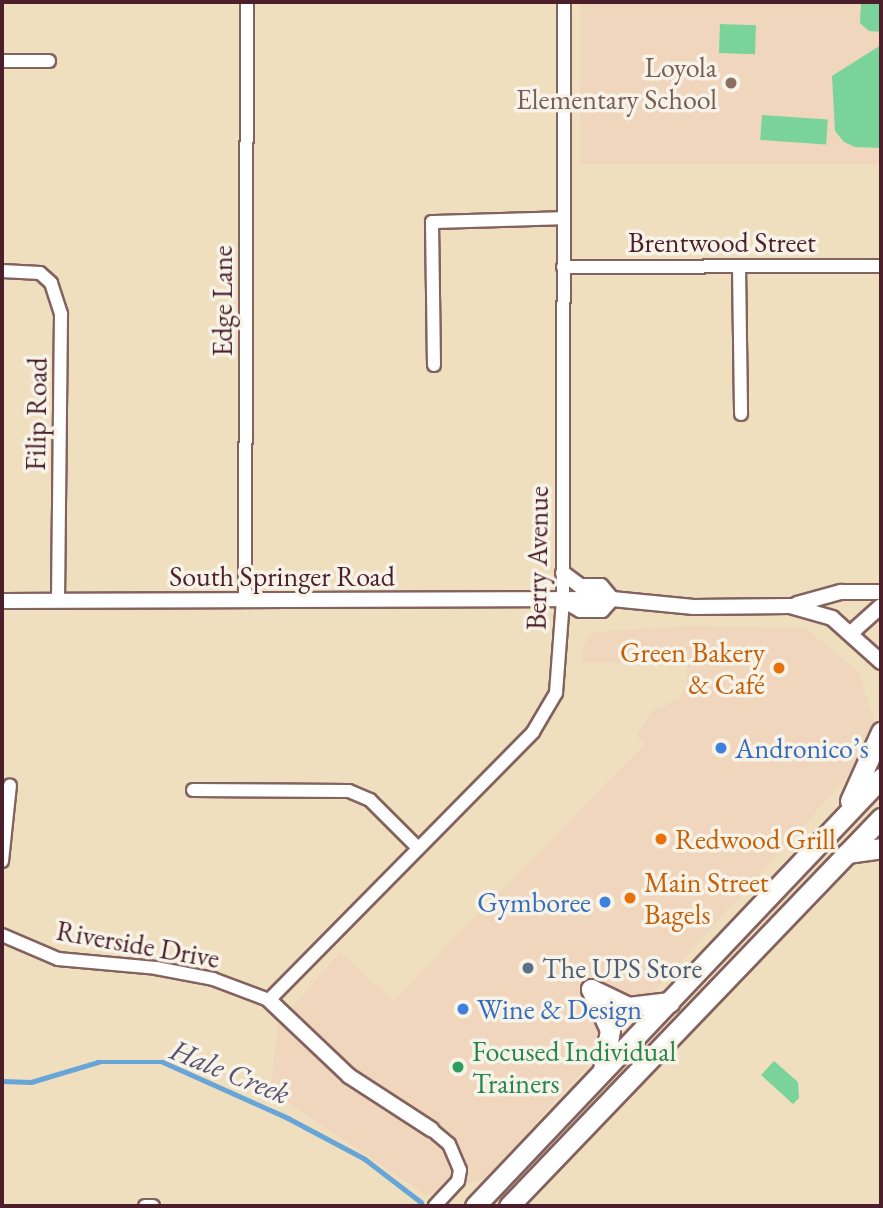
<!DOCTYPE html>
<html>
<head>
<meta charset="utf-8">
<style>
  body { margin:0 }
  #map { position:relative; width:883px; height:1208px; overflow:hidden; background:#efdfbf; font-family:"EB Garamond",serif }
  div>[style] { position:absolute }
  .built>* { inset:0; background:#efd6bc; transform-origin:0 0 }
  .green>* { inset:0; background:#79d39a; transform-origin:0 0 }
  .stream>* { height:4.5px; margin:-2.25px; padding:0 2.25px; transform-origin:2.25px; border-radius:2.25px; background:#67a4d8 }
  .roads { filter:drop-shadow(2px 0 #84625f) drop-shadow(-2px 0 #84625f) drop-shadow(0 2px #84625f) drop-shadow(0 -2px #84625f) }
  .minor>* { height:12px; margin:-6px; padding:0 6px; transform-origin:6px; border-radius:6px; background:#fff }
  .tertiary>* { height:14px; margin:-7px; padding:0 7px; transform-origin:7px; border-radius:7px; background:#fff }
  .trunk>* { height:19px; margin:-9.5px; padding:0 9.5px; transform-origin:9.5px; border-radius:9.5px; background:#fff }
  .dots>* { width:19px; height:19px; translate:-50% -50%; box-sizing:border-box; border:4px solid #f7f3e8; border-radius:50% }
  span { translate:-50% -50%; white-space:nowrap; text-align:center; line-height:1.15; -webkit-text-stroke:7px #f7f3e8; paint-order:stroke }
  .education-label { font-size:28px; color:#785e54 }
  .right { translate:-100% -50%; text-align:right }
  .street-label { font-size:28px; color:#4a1f2b }
  .food-label { font-size:28px; color:#c56008 }
  .left { translate:0 -50%; text-align:left }
  .shop-label { font-size:28px; color:#366cbe }
  .service-label { font-size:28px; color:#4e5e75 }
  .leisure-label { font-size:28px; color:#27864d }
  .water-label { font-size:30px; color:#565470; font-style:italic }
  .frame { position:absolute; inset:0; border:4px solid #4a1f2b; pointer-events:none }
</style>
</head>
<body>
<div id="map">
  <div class="built">
    <div style="left:580px;top:2px;width:301px;height:162px"></div>
    <div style="clip-path:polygon(690px 626px,805px 628px,858px 671px,877px 730px,859px 764px,485px 1179px,426px 1195px,271px 1091px,278px 1024px,340px 952px,393px 1001px,645px 744px,637px 735px,652px 711px,679px 699px,687px 684px,687px 662px,582px 663px,582px 649px,592px 632px)"></div>
  </div>
  <div class="green">
    <div style="clip-path:polygon(861px 2px,881px 2px,881px 32px,869px 31px,860px 23px)"></div>
    <div style="left:720px;top:24px;width:36px;height:29px;rotate:2deg"></div>
    <div style="clip-path:polygon(881px 45px,881px 148px,855px 147px,844px 142px,835px 131px,832px 76px)"></div>
    <div style="left:762px;top:115px;width:66px;height:25px;rotate:4deg"></div>
    <div style="clip-path:polygon(774px 1061px,798px 1082px,799px 1098px,793px 1104px,761px 1075px)"></div>
  </div>
  <div class="stream">
    <div style="left:2px;top:1081px;width:29px;rotate:2deg"></div>
    <div style="left:31px;top:1082px;width:70px;rotate:-16.6deg"></div>
    <div style="left:98px;top:1062px;width:65px"></div>
    <div style="left:163px;top:1062px;width:137px;rotate:24.1deg"></div>
    <div style="left:288px;top:1118px;width:87px;rotate:28deg"></div>
    <div style="left:365px;top:1159px;width:71px;rotate:37.5deg"></div>
  </div>
  <div class="roads">
    <div class="minor">
      <div style="left:2px;top:61px;width:47px"></div>
      <div style="left:563px;top:267px;width:318px;rotate:-0.2deg"></div>
      <div style="left:739px;top:267px;width:147px;rotate:89.2deg"></div>
      <div style="left:2px;top:271px;width:38px;rotate:3deg"></div>
      <div style="left:40px;top:273px;width:15px;rotate:42deg"></div>
      <div style="left:51px;top:283px;width:33px;rotate:72deg"></div>
      <div style="left:61px;top:314px;width:287px;rotate:90.6deg"></div>
      <div style="left:434px;top:365px;width:143px;rotate:-90.8deg"></div>
      <div style="left:432px;top:222px;width:131px;rotate:-1.7deg"></div>
      <div style="left:245px;top:600px;width:598px;rotate:-89.81deg"></div>
      <div style="left:193px;top:790px;width:156px;rotate:0.4deg"></div>
      <div style="left:349px;top:791px;width:23px;rotate:23deg"></div>
      <div style="left:370px;top:800px;width:68px;rotate:45deg"></div>
      <div style="left:2px;top:861px;width:76px;rotate:-84deg"></div>
      <div style="left:2px;top:935px;width:61px;rotate:23.2deg"></div>
      <div style="left:58px;top:959px;width:98px;rotate:5.2deg"></div>
      <div style="left:156px;top:968px;width:58px;rotate:10.9deg"></div>
      <div style="left:213px;top:979px;width:60px;rotate:20.6deg"></div>
      <div style="left:269px;top:1000px;width:376px;rotate:-45.4deg"></div>
      <div style="left:533px;top:732px;width:45px;rotate:-59.5deg"></div>
      <div style="left:556px;top:693px;width:93px;rotate:-85.7deg"></div>
      <div style="left:563px;top:600px;width:598px;rotate:-89.9deg"></div>
      <div style="left:431px;top:1129px;width:23px;rotate:40deg"></div>
      <div style="left:449px;top:1144px;width:28px;rotate:67deg"></div>
      <div style="left:460px;top:1170px;width:11px;rotate:100deg"></div>
      <div style="left:458px;top:1181px;width:34px;rotate:133deg"></div>
      <div style="left:145px;top:1206px;width:8px"></div>
    </div>
    <div class="tertiary">
      <div style="left:563px;top:573px;width:21px;rotate:37deg"></div>
      <div style="left:580px;top:586px;width:21px"></div>
      <div style="left:601px;top:586px;width:17px;rotate:50deg"></div>
      <div style="left:2px;top:601px;width:610px;rotate:-0.19deg"></div>
      <div style="left:612px;top:599px;width:82px;rotate:5.6deg"></div>
      <div style="left:694px;top:607px;width:96px;rotate:-0.6deg"></div>
      <div style="left:790px;top:606px;width:44px;rotate:15.9deg"></div>
      <div style="left:832px;top:618px;width:66px;rotate:41.9deg"></div>
      <div style="left:564px;top:601px;width:18px;rotate:29deg"></div>
      <div style="left:580px;top:610px;width:22px"></div>
      <div style="left:602px;top:610px;width:15px;rotate:-48deg"></div>
      <div style="left:797px;top:604px;width:46px;rotate:-15.3deg"></div>
      <div style="left:841px;top:592px;width:40px"></div>
      <div style="left:851px;top:633px;width:40px;rotate:-42deg"></div>
      <div style="left:269px;top:1000px;width:110px;rotate:43.5deg"></div>
      <div style="left:349px;top:1076px;width:98px;rotate:32.9deg"></div>
    </div>
    <div class="trunk">
      <div style="left:850px;top:801px;width:76px;rotate:-65.8deg"></div>
      <div style="left:847px;top:853px;width:34px;rotate:-8deg"></div>
      <div style="left:591px;top:989px;width:45px;rotate:65.1deg"></div>
      <div style="left:610px;top:1030px;width:41px;rotate:99.9deg"></div>
      <div style="left:591px;top:989px;width:41px;rotate:25.9deg"></div>
      <div style="left:628px;top:1007px;width:42px;rotate:-6.8deg"></div>
      <div style="left:475px;top:1206px;width:590px;rotate:-46.51deg"></div>
      <div style="left:509px;top:1206px;width:538px;rotate:-46.21deg"></div>
    </div>
  </div>
  <div class="dots">
    <div style="left:731px;top:83px;background:#8d6e63"></div>
    <div style="left:779px;top:668px;background:#e8710a"></div>
    <div style="left:721px;top:748px;background:#3f7fe0"></div>
    <div style="left:661px;top:839px;background:#e8710a"></div>
    <div style="left:630px;top:898px;background:#e8710a"></div>
    <div style="left:605px;top:902px;background:#3f7fe0"></div>
    <div style="left:528px;top:968px;background:#5c6f8a"></div>
    <div style="left:463px;top:1009px;background:#3f7fe0"></div>
    <div style="left:458px;top:1067px;background:#2e9e5b"></div>
  </div>
  <div class="education-label">
    <span class="right" style="left:717px;top:83px">Loyola<br>Elementary School</span>
  </div>
  <div class="street-label">
    <span style="left:722px;top:242px">Brentwood Street</span>
    <span style="left:222px;top:301px;rotate:-90deg">Edge Lane</span>
    <span style="left:36px;top:414px;rotate:-89deg">Filip Road</span>
    <span style="left:537px;top:558px;rotate:-89deg">Berry Avenue</span>
    <span style="left:282px;top:576px">South Springer Road</span>
    <span style="left:138px;top:944px;rotate:10deg">Riverside Drive</span>
  </div>
  <div class="food-label">
    <span class="right" style="left:765px;top:668px">Green Bakery<br>&amp; Café</span>
    <span class="left" style="left:675px;top:839px">Redwood Grill</span>
    <span class="left" style="left:644px;top:898px">Main Street<br>Bagels</span>
  </div>
  <div class="shop-label">
    <span class="left" style="left:735px;top:748px">Andronico’s</span>
    <span class="right" style="left:591px;top:902px">Gymboree</span>
    <span class="left" style="left:477px;top:1009px">Wine &amp; Design</span>
  </div>
  <div class="service-label">
    <span class="left" style="left:542px;top:968px">The UPS Store</span>
  </div>
  <div class="leisure-label">
    <span class="left" style="left:472px;top:1067px">Focused Individual<br>Trainers</span>
  </div>
  <div class="water-label">
    <span style="left:230px;top:1072px;rotate:22deg">Hale Creek</span>
  </div>
  <div class="frame"></div>
</div>
</body>
</html>
